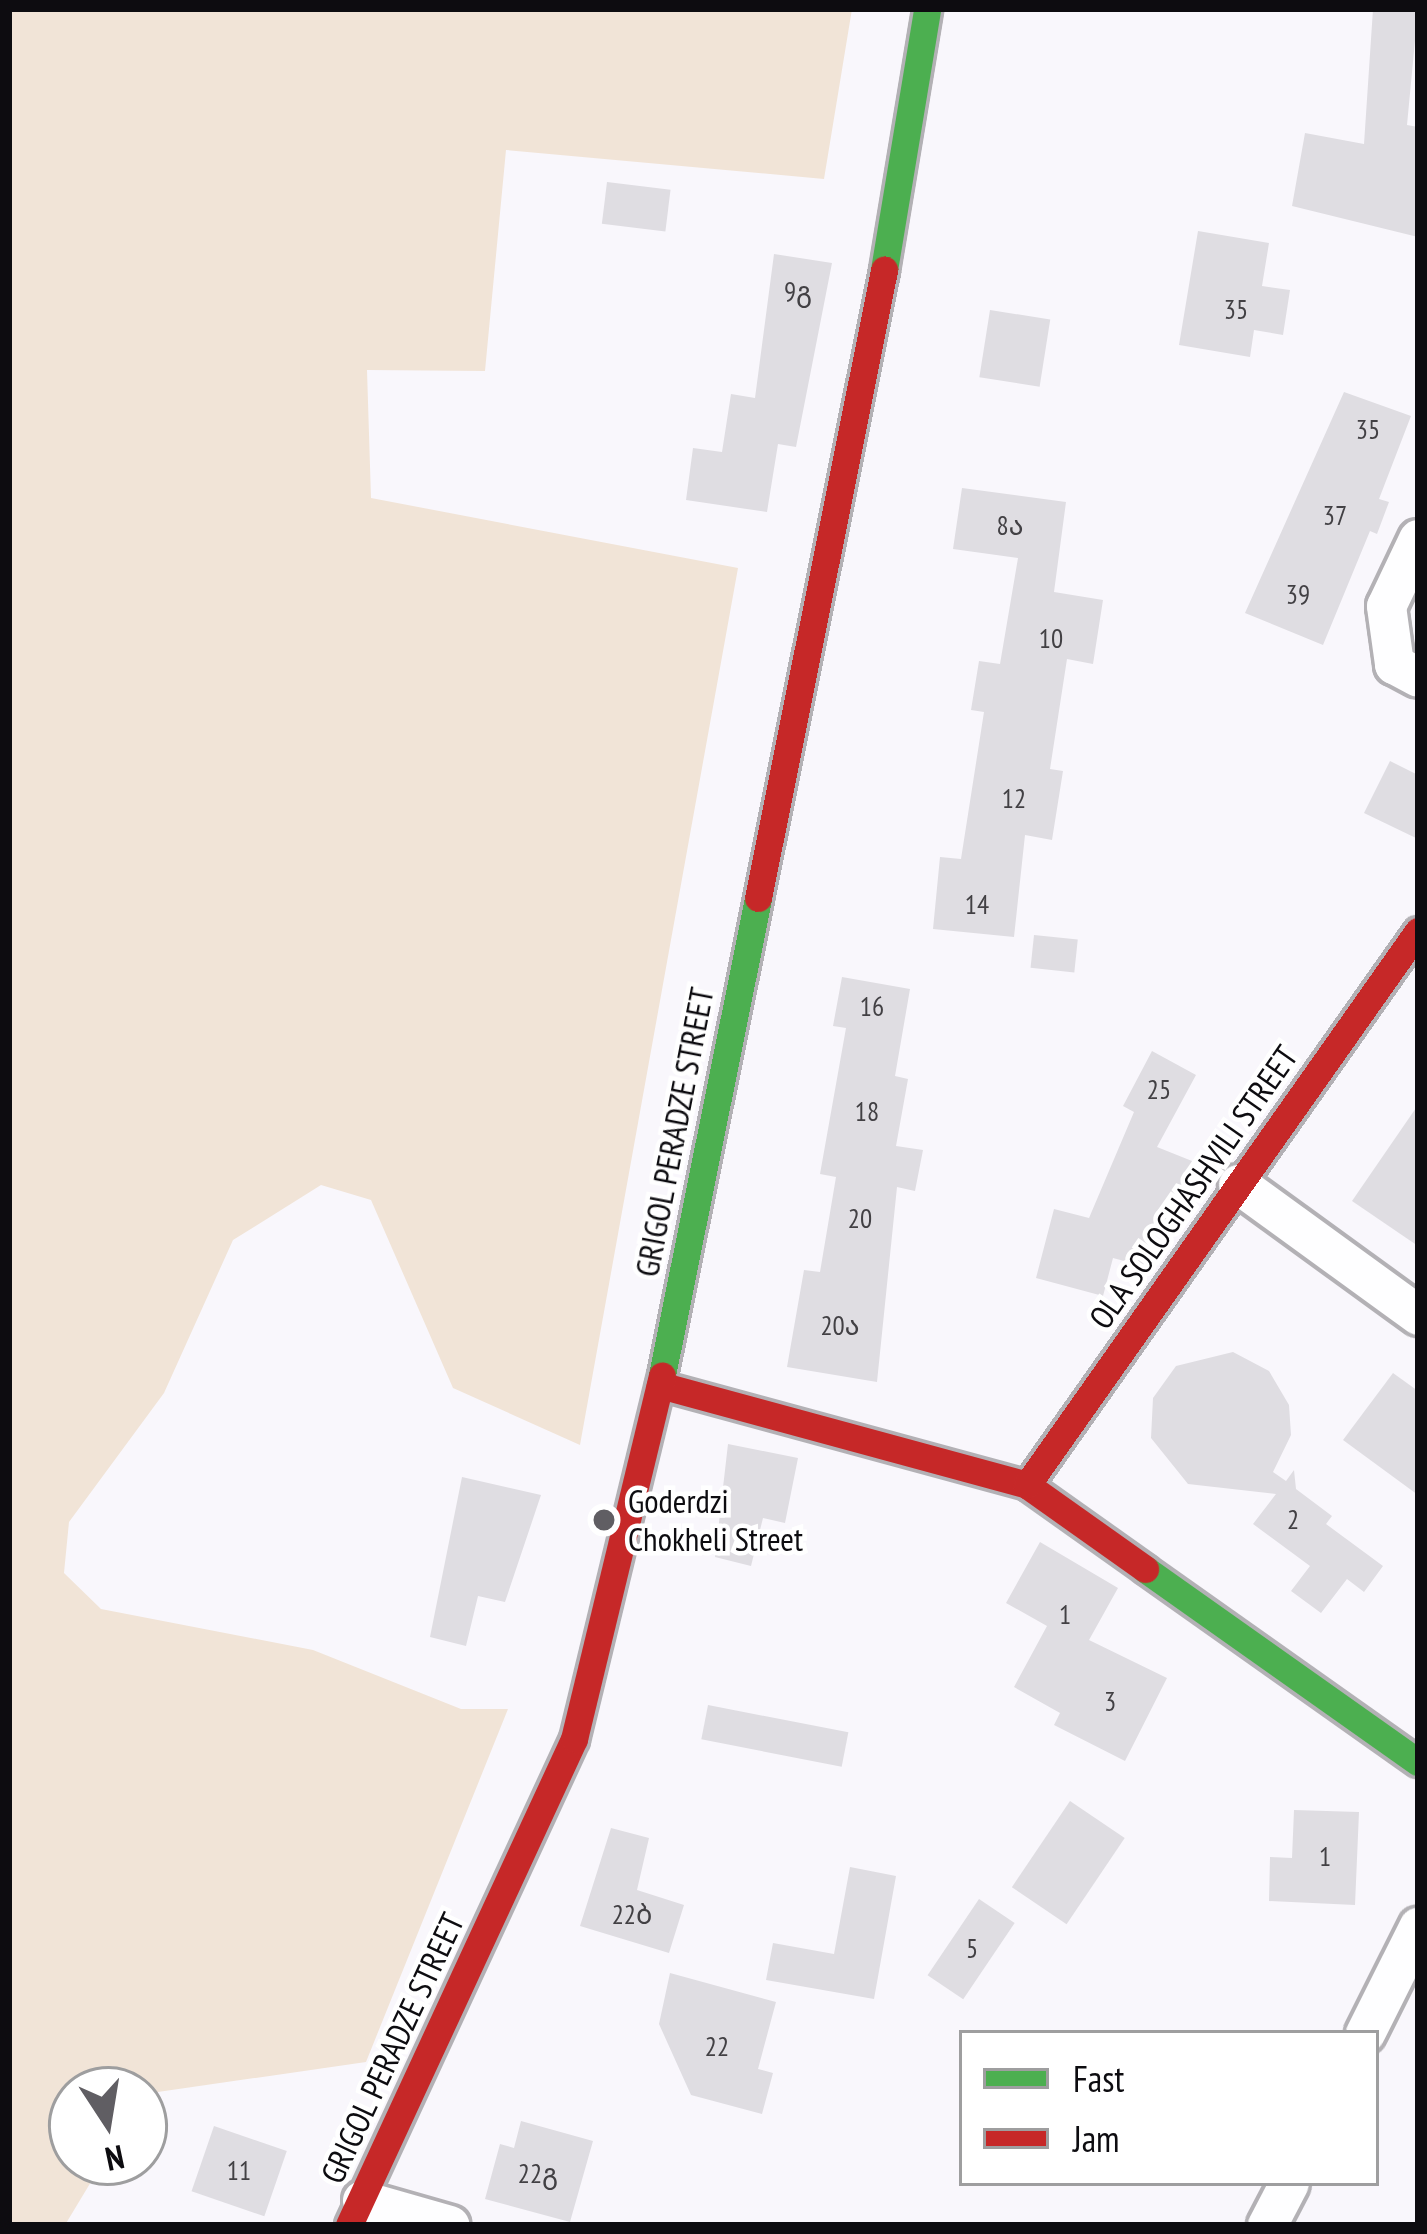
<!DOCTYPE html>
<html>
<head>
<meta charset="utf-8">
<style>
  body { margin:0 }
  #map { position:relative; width:1427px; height:2234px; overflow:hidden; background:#f9f7fc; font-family:"PT Sans Narrow","Noto Sans Georgian",sans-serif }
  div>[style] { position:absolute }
  .green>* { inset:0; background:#f1e4d7 }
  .building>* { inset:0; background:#dfdde2; transform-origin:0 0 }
  .roads { filter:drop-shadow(3px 0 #b3b1b5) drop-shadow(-3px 0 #b3b1b5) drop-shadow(0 3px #b3b1b5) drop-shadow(0 -3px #b3b1b5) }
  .street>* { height:39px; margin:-19.5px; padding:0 19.5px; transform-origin:19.5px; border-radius:19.5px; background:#fefeff }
  .fast>* { height:27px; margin:-13.5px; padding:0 13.5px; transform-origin:13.5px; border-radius:13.5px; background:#4caf50 }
  .jam>* { height:27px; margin:-13.5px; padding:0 13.5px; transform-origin:13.5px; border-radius:13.5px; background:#c62828 }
  .dots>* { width:33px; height:33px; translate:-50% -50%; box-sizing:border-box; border:6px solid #fff; border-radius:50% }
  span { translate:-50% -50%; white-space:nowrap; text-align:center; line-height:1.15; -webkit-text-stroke:9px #fff; paint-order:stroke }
  .number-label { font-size:27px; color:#424044 }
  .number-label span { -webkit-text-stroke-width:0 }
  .street-label { font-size:33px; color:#0d0c10 }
  .poi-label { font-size:33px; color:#0d0c10 }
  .left { translate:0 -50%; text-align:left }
  .frame { position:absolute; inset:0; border:12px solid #0d0c10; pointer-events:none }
  .legend { position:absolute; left:959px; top:2030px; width:420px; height:156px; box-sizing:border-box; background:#fff; border:3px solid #9e9e9f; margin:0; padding:15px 21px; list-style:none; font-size:36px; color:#0d0c10 }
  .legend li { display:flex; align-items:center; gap:24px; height:60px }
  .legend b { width:60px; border:3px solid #9e9e9f }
  .north { position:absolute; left:48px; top:2066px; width:120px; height:120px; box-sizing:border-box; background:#fff; border:3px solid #9e9e9f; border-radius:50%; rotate:168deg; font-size:33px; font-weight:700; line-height:48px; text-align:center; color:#0d0c10 }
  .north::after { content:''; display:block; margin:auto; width:42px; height:54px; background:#605e63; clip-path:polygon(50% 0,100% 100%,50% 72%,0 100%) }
</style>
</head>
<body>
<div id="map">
  <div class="green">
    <div style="clip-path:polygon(9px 9px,852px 9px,824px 179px,506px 150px,485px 371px,367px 370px,371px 498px,738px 568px,580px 1445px,453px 1388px,371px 1200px,321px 1185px,233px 1240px,164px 1393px,69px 1522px,64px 1573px,101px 1609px,313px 1650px,461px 1709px,508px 1709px,366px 2062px,144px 2094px,72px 2090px,72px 2162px,103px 2162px,65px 2225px,9px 2225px)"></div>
  </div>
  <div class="building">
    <div style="clip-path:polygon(1373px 9px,1418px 9px,1407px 125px,1418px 127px,1418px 237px,1292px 206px,1305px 133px,1364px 144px)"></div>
    <div style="left:607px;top:182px;width:64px;height:42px;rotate:7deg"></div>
    <div style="clip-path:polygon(1198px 231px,1269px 243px,1262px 286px,1290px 290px,1283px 335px,1254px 330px,1250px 357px,1179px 345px)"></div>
    <div style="clip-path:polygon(774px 254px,832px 263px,796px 447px,778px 444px,767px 512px,686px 500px,693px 448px,722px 452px,731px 394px,755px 398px)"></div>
    <div style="left:990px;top:310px;width:61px;height:68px;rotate:9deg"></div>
    <div style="clip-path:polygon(1344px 392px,1411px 416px,1379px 499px,1389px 502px,1377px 534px,1370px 531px,1323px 645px,1245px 613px)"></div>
    <div style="clip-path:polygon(962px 488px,1066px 502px,1054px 592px,1103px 600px,1093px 664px,1067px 659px,1050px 769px,1063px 771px,1052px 840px,1025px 835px,1014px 937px,933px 929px,940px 857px,961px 859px,984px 712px,971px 710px,979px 661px,1000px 664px,1018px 558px,953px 549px)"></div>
    <div style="clip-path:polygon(1390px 761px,1418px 775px,1418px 839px,1364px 813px)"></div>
    <div style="left:1034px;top:935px;width:44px;height:33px;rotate:6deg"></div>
    <div style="clip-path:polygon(842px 977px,910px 989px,895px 1076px,908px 1079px,896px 1146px,923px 1150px,915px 1191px,897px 1187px,877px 1382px,787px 1367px,804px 1270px,820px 1272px,836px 1177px,820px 1174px,846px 1028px,833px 1026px)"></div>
    <div style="clip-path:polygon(1152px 1051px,1196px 1075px,1157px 1147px,1202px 1165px,1185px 1206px,1166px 1233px,1156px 1229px,1143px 1266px,1113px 1258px,1103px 1296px,1036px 1278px,1054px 1209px,1089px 1218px,1134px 1112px,1123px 1106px)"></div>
    <div style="clip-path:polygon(1418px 1105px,1418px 1246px,1352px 1201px)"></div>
    <div style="clip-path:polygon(1233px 1352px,1269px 1371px,1289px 1405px,1291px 1435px,1273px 1472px,1286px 1481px,1294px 1470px,1296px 1489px,1332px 1516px,1326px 1524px,1383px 1566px,1364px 1592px,1347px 1579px,1321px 1613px,1291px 1591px,1310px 1566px,1253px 1524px,1276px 1494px,1188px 1484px,1151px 1438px,1153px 1398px,1176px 1366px)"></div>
    <div style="clip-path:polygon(1393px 1373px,1418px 1391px,1418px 1495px,1343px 1440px)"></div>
    <div style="clip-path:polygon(728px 1444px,798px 1458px,785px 1523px,763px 1518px,751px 1566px,715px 1557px)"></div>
    <div style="clip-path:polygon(462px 1477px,541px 1495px,505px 1602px,478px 1596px,466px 1646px,430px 1637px)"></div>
    <div style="clip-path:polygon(1040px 1542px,1118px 1588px,1089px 1640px,1167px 1678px,1125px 1761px,1054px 1725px,1060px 1713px,1014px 1687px,1047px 1626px,1006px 1603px)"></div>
    <div style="left:708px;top:1705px;width:143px;height:35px;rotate:11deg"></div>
    <div style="left:1070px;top:1801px;width:66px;height:104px;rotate:34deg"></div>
    <div style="clip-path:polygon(1294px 1810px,1359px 1812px,1355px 1905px,1269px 1901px,1270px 1857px,1292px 1858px)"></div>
    <div style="clip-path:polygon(611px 1828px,649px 1838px,637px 1890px,684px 1905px,669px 1953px,580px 1926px)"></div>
    <div style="clip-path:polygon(850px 1867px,896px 1876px,874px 1999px,766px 1980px,773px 1943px,834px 1954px)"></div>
    <div style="left:979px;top:1899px;width:43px;height:92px;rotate:34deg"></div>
    <div style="clip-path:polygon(670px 1973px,776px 2002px,758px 2069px,773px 2073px,762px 2114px,691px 2095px,659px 2024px)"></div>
    <div style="clip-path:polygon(521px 2121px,593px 2141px,570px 2222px,485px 2199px,500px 2144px,514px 2148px)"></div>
    <div style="left:214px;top:2126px;width:77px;height:69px;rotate:19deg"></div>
  </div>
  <div class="roads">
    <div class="street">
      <div style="left:1418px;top:539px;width:74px;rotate:115.5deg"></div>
      <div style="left:1386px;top:606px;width:59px;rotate:82.1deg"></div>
      <div style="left:1394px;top:664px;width:27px;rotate:28deg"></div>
      <div style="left:1238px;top:1184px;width:223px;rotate:36deg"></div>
      <div style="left:1365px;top:2033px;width:119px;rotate:-63.4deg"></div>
      <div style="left:362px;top:2200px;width:91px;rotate:15.9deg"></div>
      <div style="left:1267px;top:2225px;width:47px;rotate:-62.4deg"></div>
    </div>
    <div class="fast">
      <div style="left:884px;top:270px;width:265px;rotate:-80.6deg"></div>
      <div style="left:662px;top:1375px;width:487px;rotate:-78.6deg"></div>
      <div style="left:1145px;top:1569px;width:334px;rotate:35.3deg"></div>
    </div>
    <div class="jam">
      <div style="left:758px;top:898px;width:641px;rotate:-78.65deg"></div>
      <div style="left:660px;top:1385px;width:380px;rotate:15.2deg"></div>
      <div style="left:1027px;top:1485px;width:145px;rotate:35.4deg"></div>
      <div style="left:1027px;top:1485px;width:678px;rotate:-54.79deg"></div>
      <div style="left:349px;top:2225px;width:536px;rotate:-65.16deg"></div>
      <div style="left:574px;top:1739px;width:374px;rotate:-76.4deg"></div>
    </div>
  </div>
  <div class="dots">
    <div style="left:604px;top:1520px;background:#605e63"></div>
  </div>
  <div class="number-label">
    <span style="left:798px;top:292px">9გ</span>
    <span style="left:1236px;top:310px">35</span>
    <span style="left:1368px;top:430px">35</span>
    <span style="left:1335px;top:516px">37</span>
    <span style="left:1010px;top:526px">8ა</span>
    <span style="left:1298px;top:595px">39</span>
    <span style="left:1051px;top:639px">10</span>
    <span style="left:1014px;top:799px">12</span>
    <span style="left:977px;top:905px">14</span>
    <span style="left:872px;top:1007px">16</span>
    <span style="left:1159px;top:1090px">25</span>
    <span style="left:867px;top:1112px">18</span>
    <span style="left:860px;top:1219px">20</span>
    <span style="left:840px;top:1326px">20ა</span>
    <span style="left:1293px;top:1520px">2</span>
    <span style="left:1065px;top:1615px">1</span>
    <span style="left:1110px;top:1702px">3</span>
    <span style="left:1325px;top:1857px">1</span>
    <span style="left:632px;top:1915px">22ბ</span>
    <span style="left:972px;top:1949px">5</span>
    <span style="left:717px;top:2047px">22</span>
    <span style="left:239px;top:2171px">11</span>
    <span style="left:538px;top:2174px">22გ</span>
  </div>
  <div class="street-label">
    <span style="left:674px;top:1132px;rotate:-79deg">GRIGOL PERADZE STREET</span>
    <span style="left:1193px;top:1187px;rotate:-55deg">OLA SOLOGHASHVILI STREET</span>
    <span style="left:392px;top:2048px;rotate:-65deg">GRIGOL PERADZE STREET</span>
  </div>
  <div class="poi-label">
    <span class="left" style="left:628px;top:1520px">Goderdzi<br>Chokheli Street</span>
  </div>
  <div class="frame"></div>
  <ul class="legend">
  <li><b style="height:15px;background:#4caf50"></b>Fast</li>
  <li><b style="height:15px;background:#c62828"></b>Jam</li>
  </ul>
  <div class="north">N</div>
</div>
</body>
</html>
